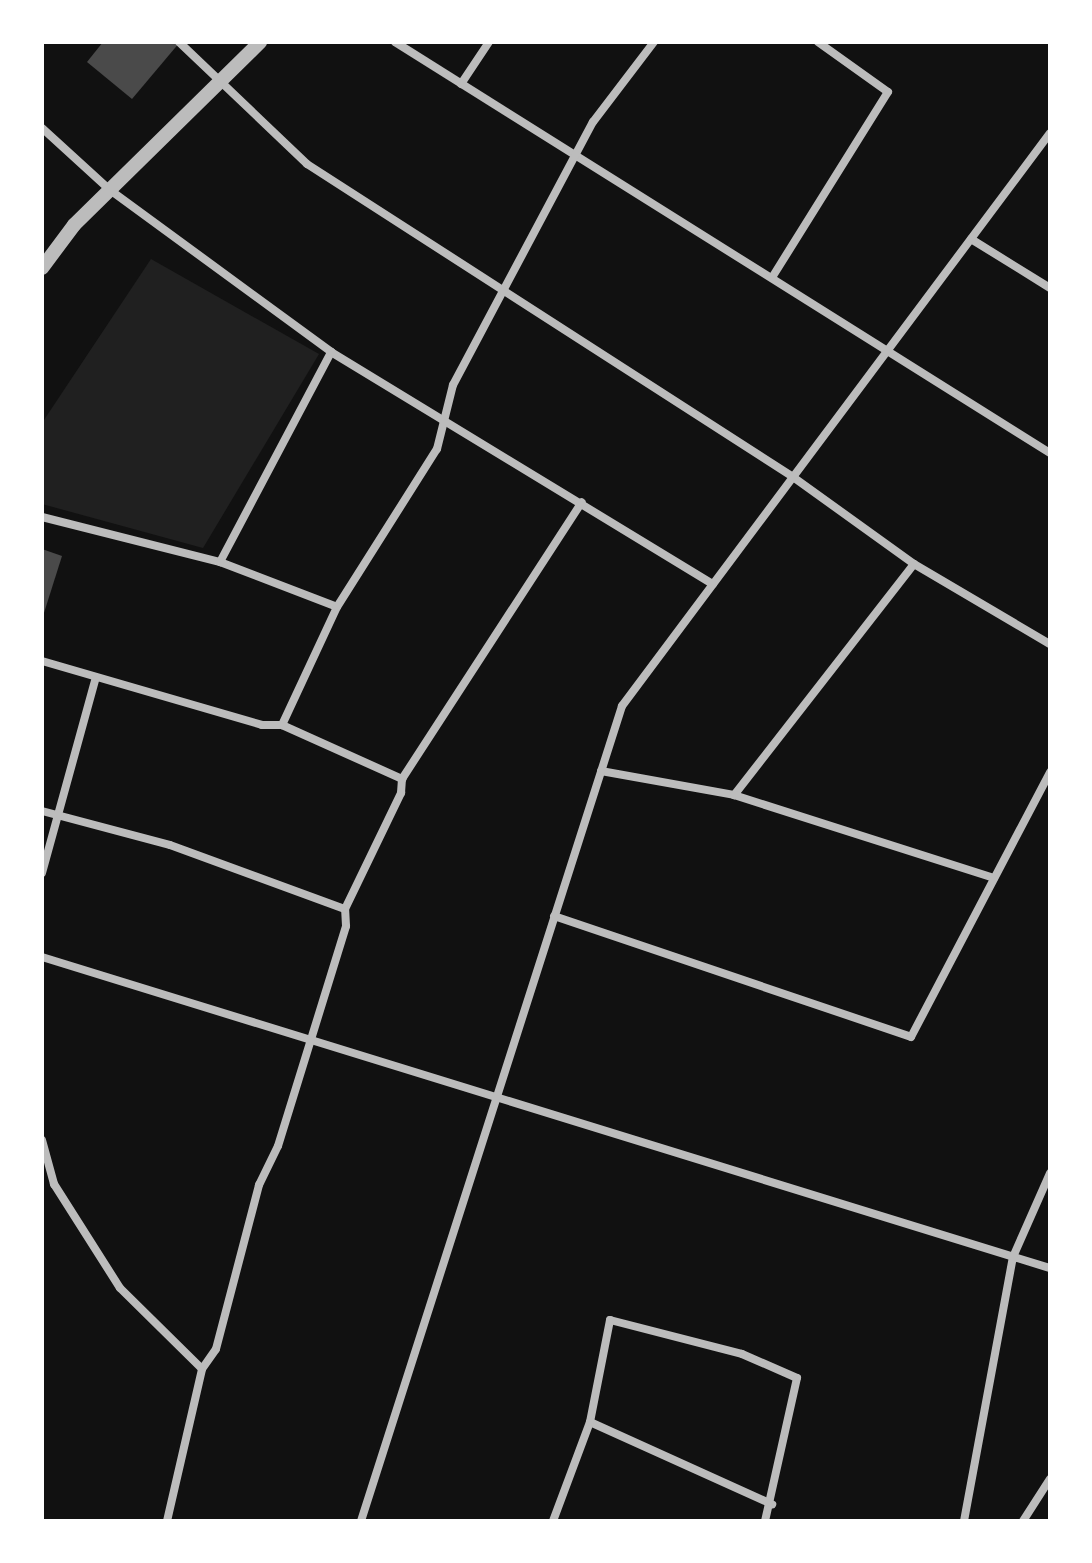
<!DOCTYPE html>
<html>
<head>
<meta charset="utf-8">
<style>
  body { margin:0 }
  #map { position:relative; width:1092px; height:1563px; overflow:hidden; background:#111; font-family:"DM Sans",sans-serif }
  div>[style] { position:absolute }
  .green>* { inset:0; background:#202020 }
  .building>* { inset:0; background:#4a4a4a }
  .minor>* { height:8px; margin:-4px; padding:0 4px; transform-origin:4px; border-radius:4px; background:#bcbcbc }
  .tertiary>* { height:14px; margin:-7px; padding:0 7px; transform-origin:7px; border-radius:7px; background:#bcbcbc }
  span { translate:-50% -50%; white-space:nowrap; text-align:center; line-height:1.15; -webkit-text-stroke:6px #fff; paint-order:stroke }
  .frame { position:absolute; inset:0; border:44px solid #fff; pointer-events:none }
</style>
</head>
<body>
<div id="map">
  <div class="green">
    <div style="clip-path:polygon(151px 259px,319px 354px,203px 548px,42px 504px,42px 423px)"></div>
  </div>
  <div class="building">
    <div style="clip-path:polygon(103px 42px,180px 42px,132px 99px,87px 62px)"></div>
    <div style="clip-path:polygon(42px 549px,62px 556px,43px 616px,42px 616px)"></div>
  </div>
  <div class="minor">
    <div style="left:179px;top:42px;width:177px;rotate:43.6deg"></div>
    <div style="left:307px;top:164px;width:578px;rotate:32.78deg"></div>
    <div style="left:793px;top:477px;width:149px;rotate:35.7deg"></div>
    <div style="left:914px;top:564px;width:158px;rotate:30.5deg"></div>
    <div style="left:395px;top:42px;width:773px;rotate:32.11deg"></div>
    <div style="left:461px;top:84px;width:50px;rotate:-56.3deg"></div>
    <div style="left:42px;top:128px;width:92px;rotate:42.4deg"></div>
    <div style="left:110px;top:190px;width:274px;rotate:36.2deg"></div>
    <div style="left:331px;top:352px;width:447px;rotate:31.3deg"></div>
    <div style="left:971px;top:239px;width:93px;rotate:31.8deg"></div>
    <div style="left:773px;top:276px;width:217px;rotate:-58deg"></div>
    <div style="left:888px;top:92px;width:86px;rotate:-144.5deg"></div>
    <div style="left:42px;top:517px;width:184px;rotate:14.2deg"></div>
    <div style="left:220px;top:562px;width:125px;rotate:21deg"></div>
    <div style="left:220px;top:562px;width:238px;rotate:-62.1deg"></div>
    <div style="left:914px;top:564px;width:293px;rotate:127.9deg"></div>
    <div style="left:734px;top:795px;width:273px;rotate:17.7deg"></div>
    <div style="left:42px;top:661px;width:229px;rotate:16.2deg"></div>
    <div style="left:262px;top:725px;width:20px"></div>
    <div style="left:282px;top:725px;width:132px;rotate:24.2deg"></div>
    <div style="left:282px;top:725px;width:130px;rotate:-65deg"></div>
    <div style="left:337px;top:607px;width:187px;rotate:-57.7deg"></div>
    <div style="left:437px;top:449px;width:66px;rotate:-76deg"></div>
    <div style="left:453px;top:385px;width:298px;rotate:-62deg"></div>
    <div style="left:593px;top:122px;width:101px;rotate:-52.7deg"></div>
    <div style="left:601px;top:771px;width:135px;rotate:10.2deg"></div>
    <div style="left:42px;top:811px;width:132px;rotate:14.9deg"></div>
    <div style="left:170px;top:845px;width:186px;rotate:20.1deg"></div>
    <div style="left:42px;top:873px;width:203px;rotate:-74.6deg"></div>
    <div style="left:554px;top:916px;width:377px;rotate:18.7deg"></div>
    <div style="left:911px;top:1037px;width:299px;rotate:-62.3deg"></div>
    <div style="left:42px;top:957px;width:1055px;rotate:17.15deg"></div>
    <div style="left:42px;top:1140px;width:46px;rotate:74.7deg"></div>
    <div style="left:54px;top:1184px;width:123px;rotate:57.6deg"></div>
    <div style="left:120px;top:1288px;width:115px;rotate:44.6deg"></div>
    <div style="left:590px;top:1422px;width:200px;rotate:24.3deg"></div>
    <div style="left:167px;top:1521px;width:156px;rotate:-77deg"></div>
    <div style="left:202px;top:1369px;width:24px;rotate:-55deg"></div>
    <div style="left:216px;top:1349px;width:170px;rotate:-75.3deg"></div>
    <div style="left:259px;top:1185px;width:43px;rotate:-64deg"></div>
    <div style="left:278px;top:1146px;width:230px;rotate:-72.8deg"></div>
    <div style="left:346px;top:926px;width:17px;rotate:-93deg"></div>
    <div style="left:345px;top:909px;width:129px;rotate:-64.2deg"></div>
    <div style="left:401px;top:793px;width:14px;rotate:-86deg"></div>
    <div style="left:402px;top:779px;width:330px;rotate:-57deg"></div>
    <div style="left:361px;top:1521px;width:856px;rotate:-72.24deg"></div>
    <div style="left:622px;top:706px;width:715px;rotate:-53.24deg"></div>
    <div style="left:553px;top:1521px;width:106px;rotate:-69.5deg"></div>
    <div style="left:590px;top:1422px;width:104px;rotate:-78.9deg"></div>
    <div style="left:610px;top:1320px;width:136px;rotate:14.4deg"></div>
    <div style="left:742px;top:1354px;width:60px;rotate:23.6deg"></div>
    <div style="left:797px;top:1378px;width:147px;rotate:102.6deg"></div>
    <div style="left:964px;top:1521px;width:269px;rotate:-79.5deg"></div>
    <div style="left:1013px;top:1257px;width:92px;rotate:-66.2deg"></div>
    <div style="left:1023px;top:1521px;width:50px;rotate:-57.3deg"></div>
  </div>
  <div class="tertiary">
    <div style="left:42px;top:268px;width:54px;rotate:-53.3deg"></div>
    <div style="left:74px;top:225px;width:261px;rotate:-44.5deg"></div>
  </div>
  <div class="frame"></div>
</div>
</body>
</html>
